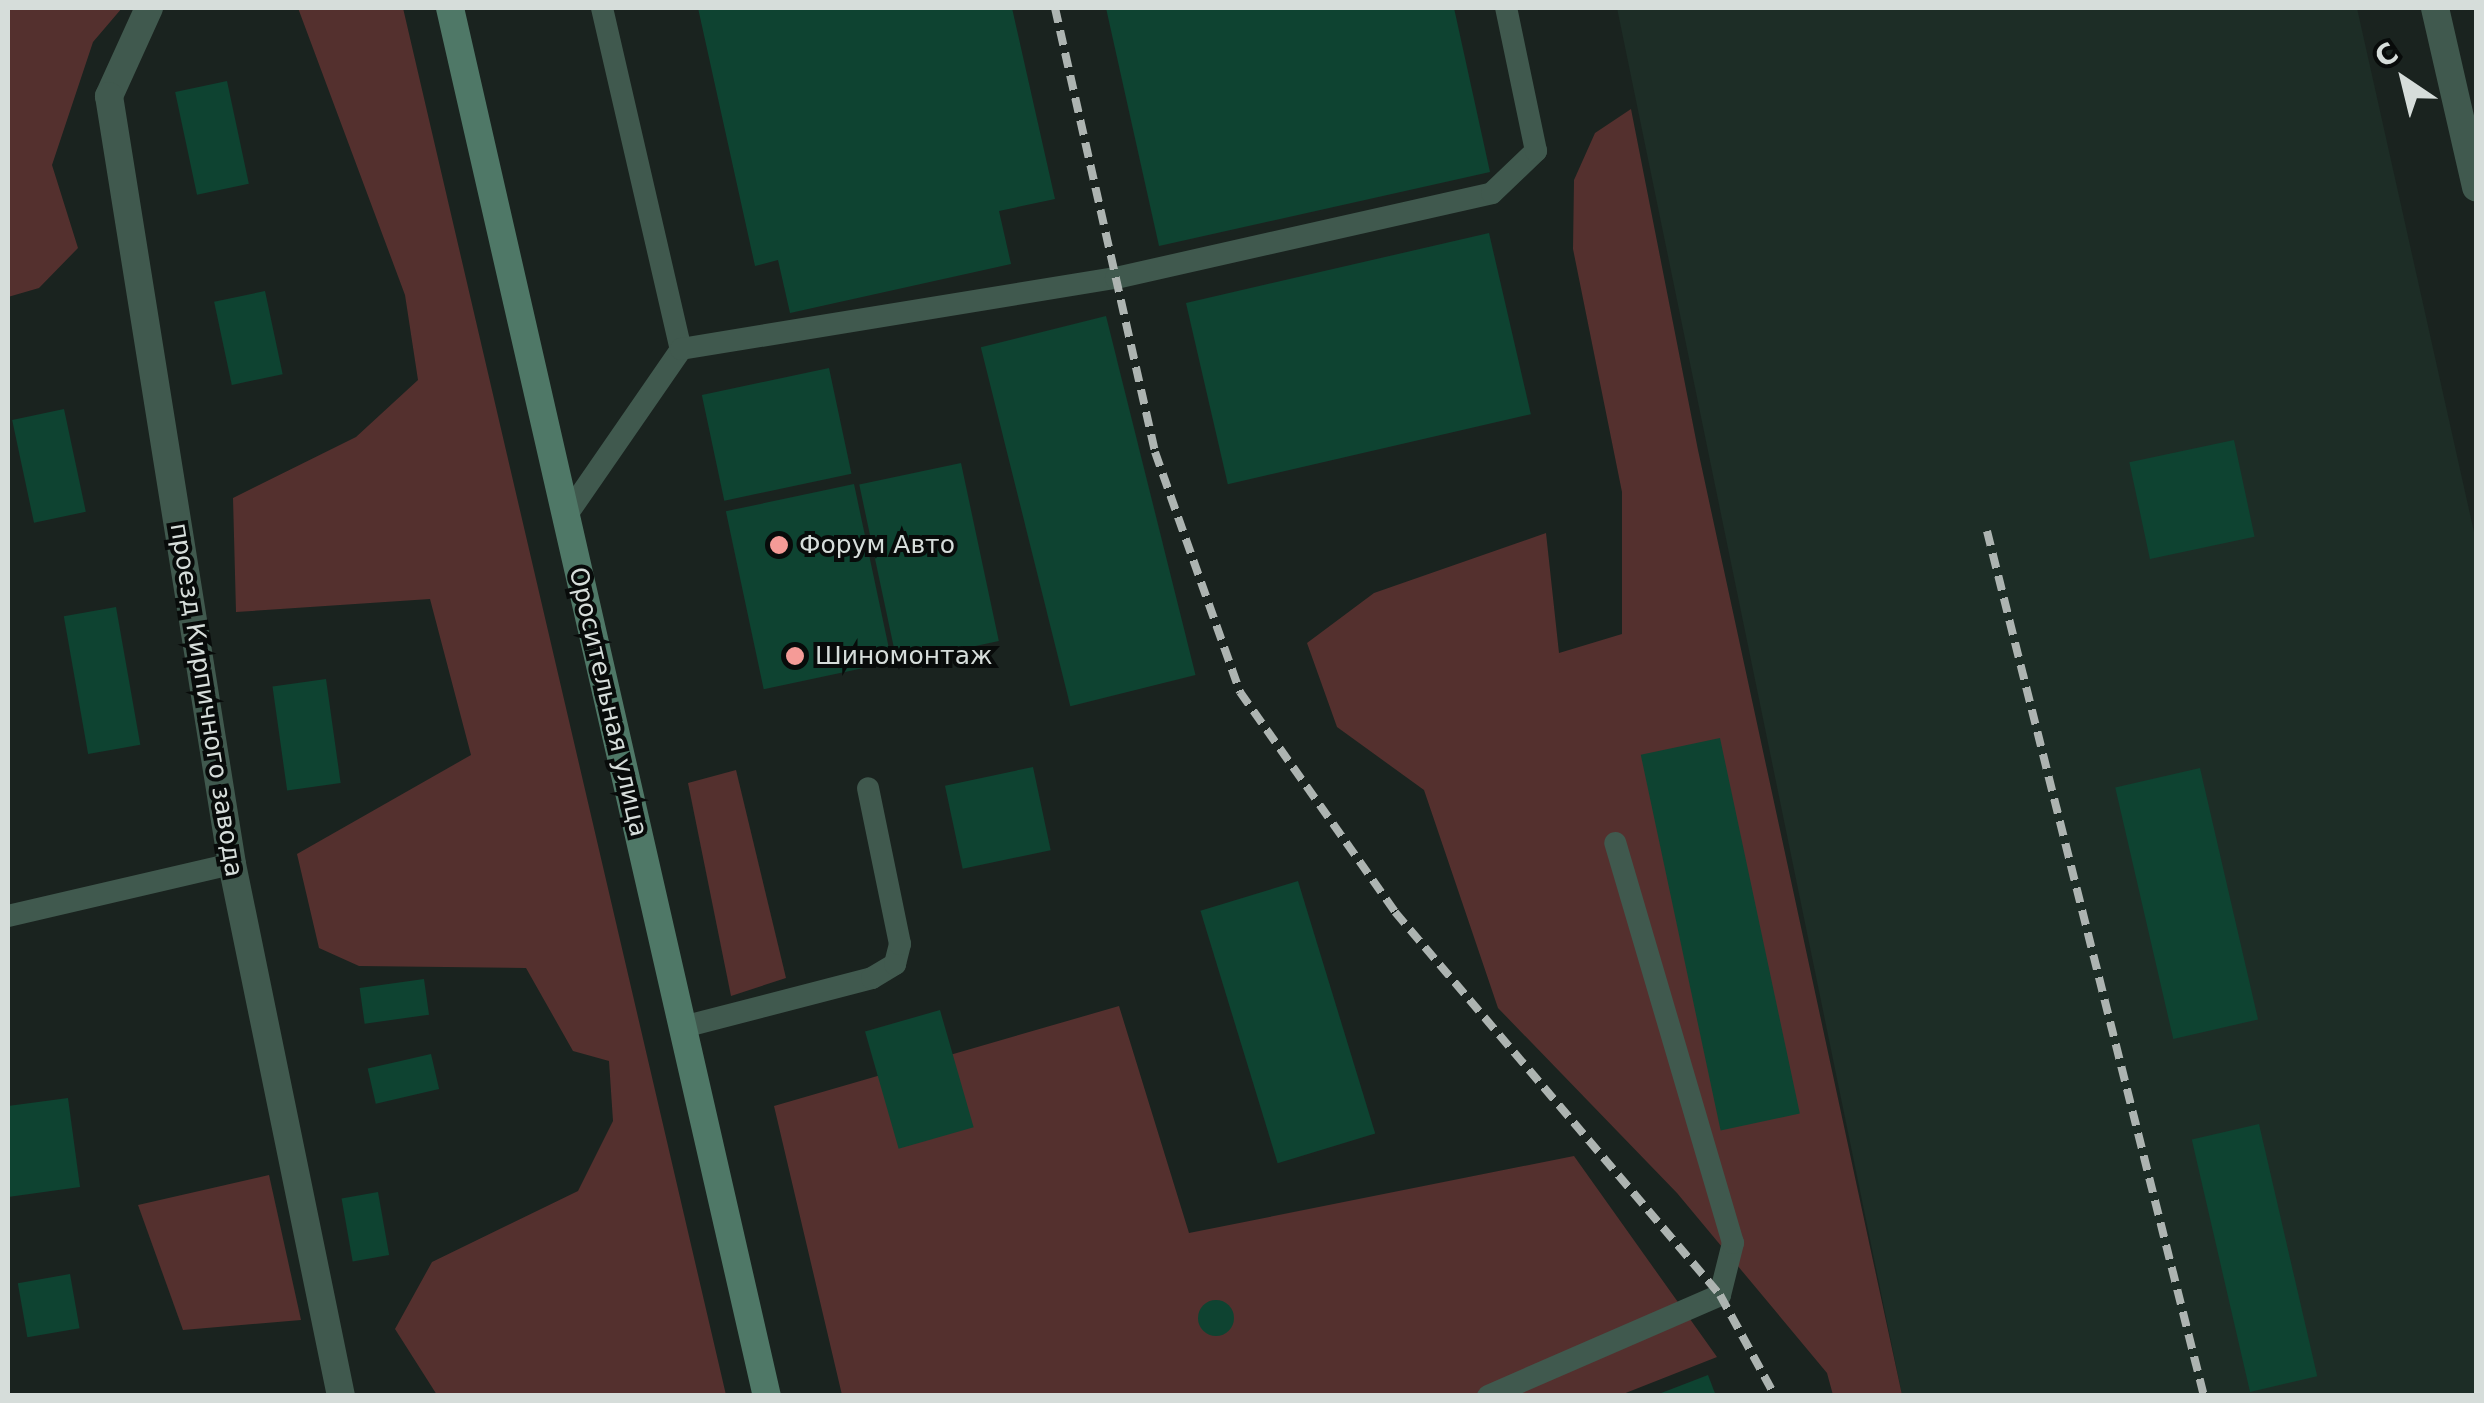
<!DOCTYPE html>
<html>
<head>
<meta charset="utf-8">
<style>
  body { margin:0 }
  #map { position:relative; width:2484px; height:1403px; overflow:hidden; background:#1a231f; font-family:"DejaVu Sans",sans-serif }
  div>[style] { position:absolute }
  .built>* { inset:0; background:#1d2d26 }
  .green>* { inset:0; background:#54302e }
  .building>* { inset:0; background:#0e4331; transform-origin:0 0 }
  .round { border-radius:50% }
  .service>* { height:22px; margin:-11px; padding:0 11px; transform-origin:11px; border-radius:11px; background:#40594e }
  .minor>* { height:28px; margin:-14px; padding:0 14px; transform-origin:14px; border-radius:14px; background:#40594e }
  .secondary>* { height:28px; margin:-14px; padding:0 14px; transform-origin:14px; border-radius:14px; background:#4f7867 }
  .rail>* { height:8px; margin-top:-4px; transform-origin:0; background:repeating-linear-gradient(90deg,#adb4b1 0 15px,transparent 0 23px) }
  .dots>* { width:28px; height:28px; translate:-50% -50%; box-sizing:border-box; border:5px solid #080b0a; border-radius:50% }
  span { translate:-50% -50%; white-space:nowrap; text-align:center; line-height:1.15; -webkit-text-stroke:8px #080b0a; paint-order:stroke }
  .poi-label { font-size:25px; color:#d6ddda }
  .left { translate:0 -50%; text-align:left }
  .street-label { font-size:25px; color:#d6ddda }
  .frame { position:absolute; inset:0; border:10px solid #d6ddda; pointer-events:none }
  .north { position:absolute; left:2354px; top:30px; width:100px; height:100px; -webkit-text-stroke:8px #080b0a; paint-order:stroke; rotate:325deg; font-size:28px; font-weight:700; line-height:40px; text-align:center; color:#d6ddda }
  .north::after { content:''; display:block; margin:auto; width:35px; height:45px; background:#d6ddda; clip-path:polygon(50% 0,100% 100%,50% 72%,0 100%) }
</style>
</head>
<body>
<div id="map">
  <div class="built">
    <div style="clip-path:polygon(1617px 8px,2357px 8px,2476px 541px,2476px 1395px,1902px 1395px)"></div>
  </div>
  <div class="green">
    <div style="clip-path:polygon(8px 8px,122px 8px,93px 42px,52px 165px,78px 248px,39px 288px,8px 297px)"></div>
    <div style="clip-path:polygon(298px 8px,403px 8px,726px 1395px,437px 1395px,395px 1329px,432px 1262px,578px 1191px,613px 1121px,609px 1061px,573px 1051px,526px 968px,359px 966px,319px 948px,297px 854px,471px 755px,430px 599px,236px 612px,233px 498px,356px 437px,418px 380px,405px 295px)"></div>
    <div style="clip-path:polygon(1631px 109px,1698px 450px,1902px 1395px,1833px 1395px,1827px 1373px,1677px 1193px,1498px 1008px,1424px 790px,1337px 727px,1307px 643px,1374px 593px,1546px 533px,1559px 653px,1622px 634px,1622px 492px,1573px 249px,1574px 180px,1595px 133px)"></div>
    <div style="clip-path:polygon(736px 770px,786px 978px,731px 996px,688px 783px)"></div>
    <div style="clip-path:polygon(1119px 1006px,1189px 1233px,1574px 1156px,1717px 1357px,1618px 1396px,842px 1395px,774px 1106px)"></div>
    <div style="clip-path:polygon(269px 1175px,301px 1320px,183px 1330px,138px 1205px)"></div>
  </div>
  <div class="building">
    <div style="clip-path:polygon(698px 8px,1012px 8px,1055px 199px,999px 211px,1011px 264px,790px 313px,778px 260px,755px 266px)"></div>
    <div style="clip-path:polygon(1106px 8px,1454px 8px,1490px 172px,1159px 246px)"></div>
    <div style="left:227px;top:81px;width:105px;height:53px;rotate:78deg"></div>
    <div style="left:1489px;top:233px;width:186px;height:311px;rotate:77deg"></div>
    <div style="left:265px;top:291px;width:85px;height:52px;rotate:78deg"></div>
    <div style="left:1106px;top:316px;width:370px;height:129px;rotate:76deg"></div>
    <div style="left:829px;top:368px;width:108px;height:130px;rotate:78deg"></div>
    <div style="left:64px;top:409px;width:105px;height:53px;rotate:78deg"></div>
    <div style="left:2234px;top:440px;width:99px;height:107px;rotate:78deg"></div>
    <div style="left:961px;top:463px;width:182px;height:104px;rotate:78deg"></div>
    <div style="left:854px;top:484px;width:182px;height:131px;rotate:78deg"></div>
    <div style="left:116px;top:607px;width:140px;height:53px;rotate:80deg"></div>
    <div style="left:326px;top:679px;width:105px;height:54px;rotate:82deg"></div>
    <div style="left:1720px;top:738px;width:384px;height:81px;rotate:78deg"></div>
    <div style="left:1033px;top:767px;width:85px;height:90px;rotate:78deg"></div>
    <div style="left:2200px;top:768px;width:258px;height:87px;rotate:77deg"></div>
    <div style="left:1298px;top:881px;width:264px;height:102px;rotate:73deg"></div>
    <div style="left:424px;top:979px;width:36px;height:65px;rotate:82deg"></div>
    <div style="left:940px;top:1010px;width:122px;height:78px;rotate:74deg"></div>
    <div style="left:431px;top:1054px;width:36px;height:65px;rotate:77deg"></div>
    <div style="clip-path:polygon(68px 1098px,80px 1187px,8px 1197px,8px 1106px)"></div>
    <div style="left:2259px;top:1124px;width:259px;height:69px;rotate:77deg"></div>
    <div style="left:378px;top:1192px;width:64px;height:37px;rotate:80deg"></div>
    <div style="left:70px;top:1274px;width:55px;height:53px;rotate:80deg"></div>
    <div class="round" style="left:1198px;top:1300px;width:36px;height:36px"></div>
    <div style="clip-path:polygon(1708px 1375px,1716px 1396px,1656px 1396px,1656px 1395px)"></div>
  </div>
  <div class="service">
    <div style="left:602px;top:8px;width:350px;rotate:77deg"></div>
    <div style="left:566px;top:516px;width:203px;rotate:-55.4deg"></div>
    <div style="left:681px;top:349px;width:441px;rotate:-9.3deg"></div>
    <div style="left:1116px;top:278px;width:385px;rotate:-12.7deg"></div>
    <div style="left:1492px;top:193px;width:61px;rotate:-43.7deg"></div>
    <div style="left:1536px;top:151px;width:146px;rotate:-101.8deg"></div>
    <div style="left:8px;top:916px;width:230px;rotate:-13.1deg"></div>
    <div style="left:683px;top:1027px;width:195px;rotate:-14.5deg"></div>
    <div style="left:872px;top:978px;width:27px;rotate:-31deg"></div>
    <div style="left:895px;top:964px;width:21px;rotate:-76deg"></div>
    <div style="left:900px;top:944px;width:159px;rotate:-101.6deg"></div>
    <div style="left:1488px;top:1396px;width:253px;rotate:-23.5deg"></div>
    <div style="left:1720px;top:1295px;width:54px;rotate:-76deg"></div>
    <div style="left:1733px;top:1243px;width:417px;rotate:-106.4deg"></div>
  </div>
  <div class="minor">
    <div style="left:149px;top:8px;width:97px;rotate:114.4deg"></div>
    <div style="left:109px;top:96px;width:778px;rotate:80.9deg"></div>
    <div style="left:232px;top:864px;width:543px;rotate:78.42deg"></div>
    <div style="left:2435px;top:8px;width:184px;rotate:77.1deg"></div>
  </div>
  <div class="secondary">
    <div style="left:450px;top:8px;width:1424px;rotate:77.14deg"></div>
  </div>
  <div class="rail">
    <div style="left:1055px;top:8px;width:455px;rotate:77.3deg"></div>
    <div style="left:1155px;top:452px;width:255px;rotate:70.5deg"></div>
    <div style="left:1240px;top:692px;width:269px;rotate:54.8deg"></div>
    <div style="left:1395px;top:912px;width:502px;rotate:49.68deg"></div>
    <div style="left:1720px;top:1295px;width:115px;rotate:61.4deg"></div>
    <div style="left:1987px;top:531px;width:892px;rotate:75.92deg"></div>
  </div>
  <div class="dots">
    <div style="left:779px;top:545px;background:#f59b97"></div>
    <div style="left:795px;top:656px;background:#f59b97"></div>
  </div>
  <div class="poi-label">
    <span class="left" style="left:799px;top:545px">Форум Авто</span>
    <span class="left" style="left:815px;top:656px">Шиномонтаж</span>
  </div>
  <div class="street-label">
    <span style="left:206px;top:700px;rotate:81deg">проезд Кирпичного завода</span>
    <span style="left:608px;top:702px;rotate:77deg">Оросительная улица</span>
  </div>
  <div class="frame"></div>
  <div class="north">С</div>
</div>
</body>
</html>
